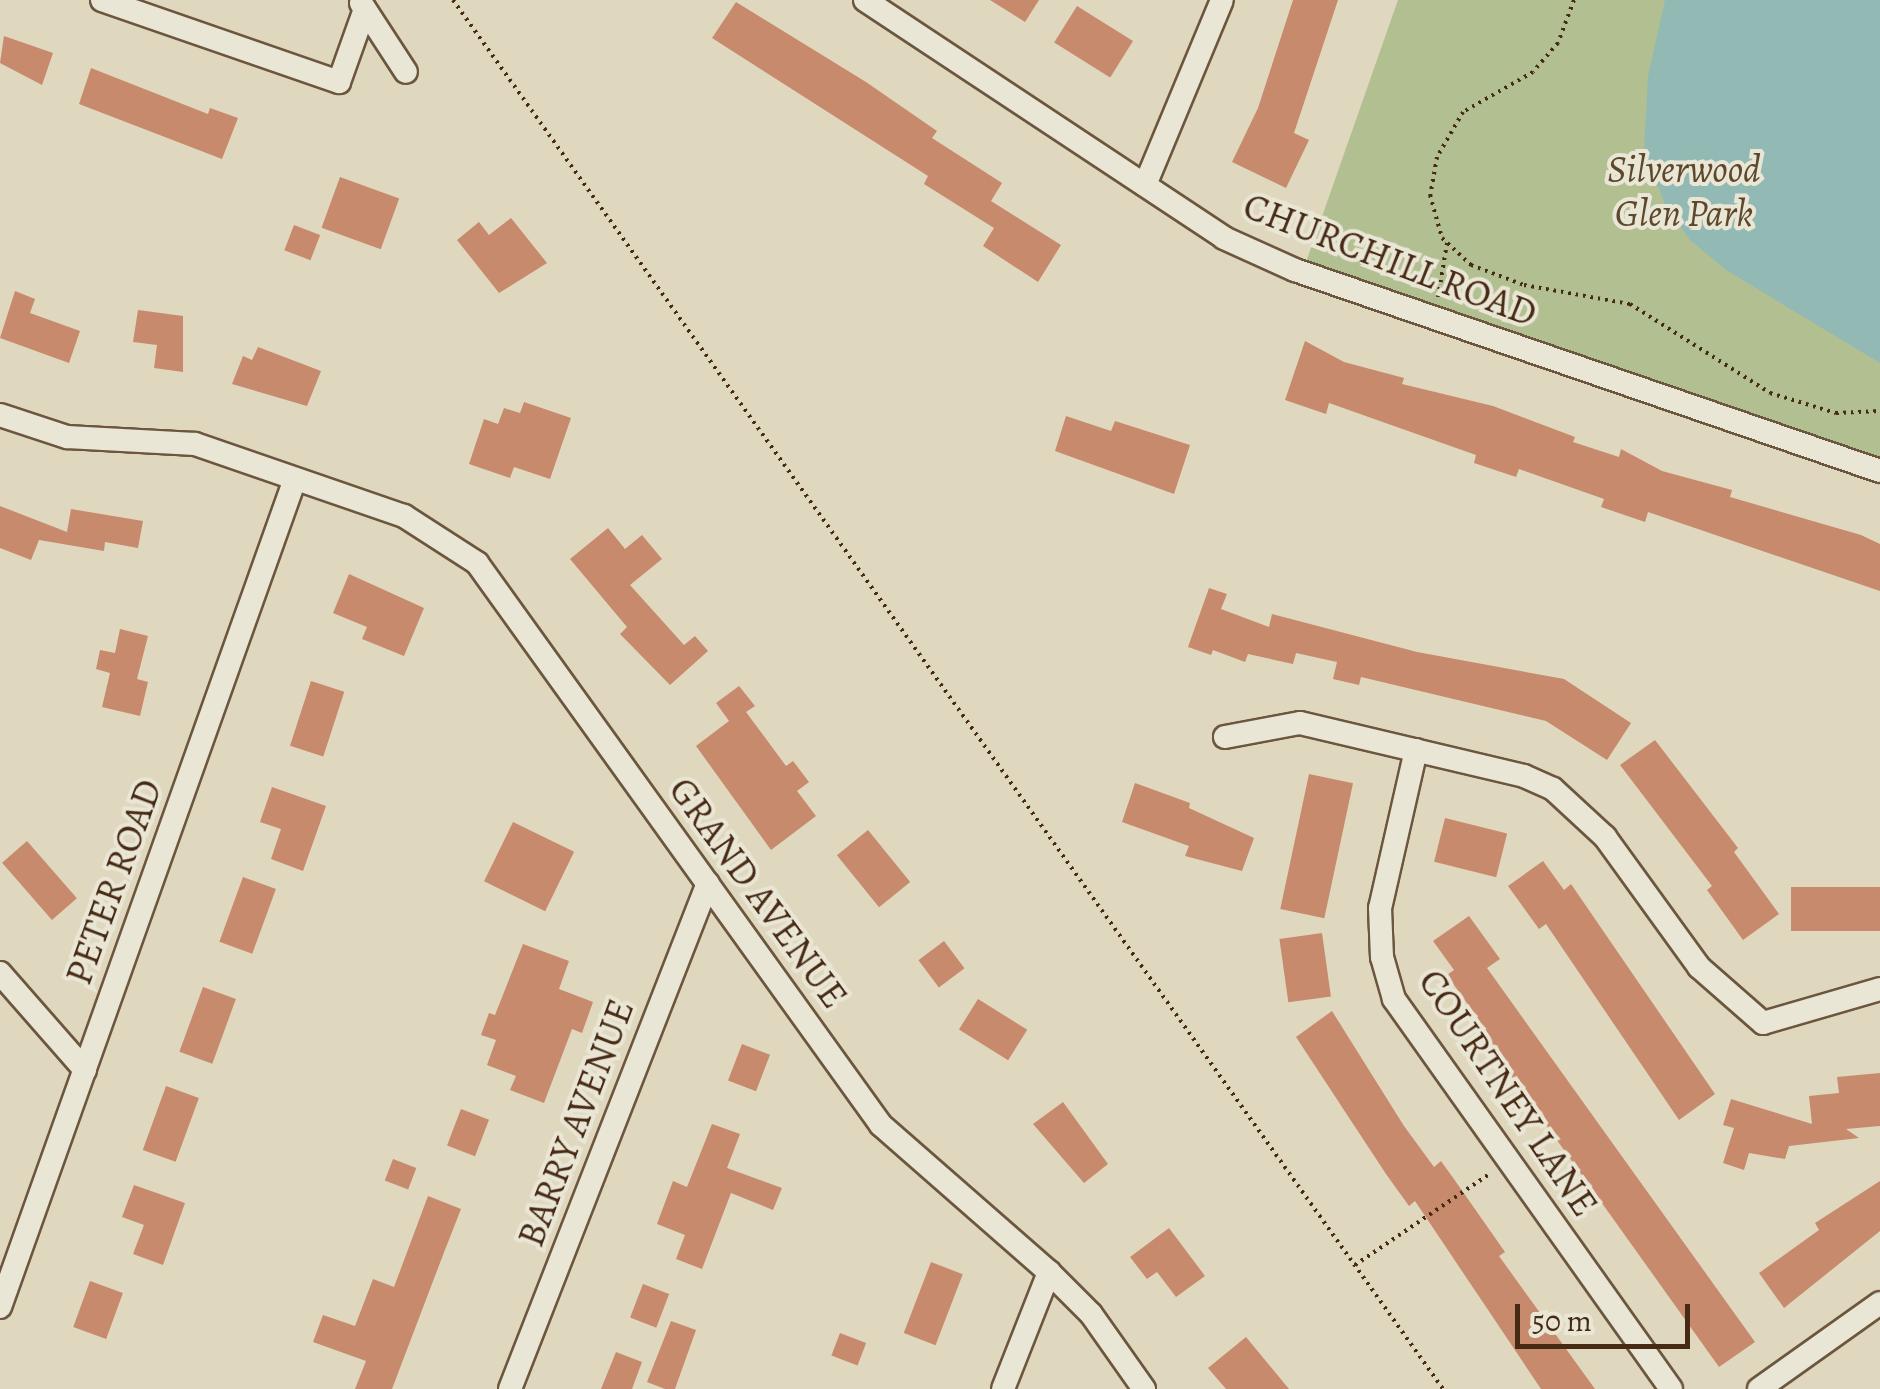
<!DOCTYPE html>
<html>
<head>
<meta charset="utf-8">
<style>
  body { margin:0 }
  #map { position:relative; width:1880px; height:1389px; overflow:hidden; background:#dfd8be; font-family:Alegreya,serif }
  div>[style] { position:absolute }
  .green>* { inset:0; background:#b2bf91 }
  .water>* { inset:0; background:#93b9b4 }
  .building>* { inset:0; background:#c78a6c; transform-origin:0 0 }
  .path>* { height:4px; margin-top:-2px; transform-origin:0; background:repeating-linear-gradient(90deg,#462a14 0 2.5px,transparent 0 7.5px) }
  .roads { filter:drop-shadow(2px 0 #6c563e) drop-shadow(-2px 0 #6c563e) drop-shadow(0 2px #6c563e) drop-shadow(0 -2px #6c563e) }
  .street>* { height:22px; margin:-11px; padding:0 11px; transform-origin:11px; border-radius:11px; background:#eae6d5 }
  span { translate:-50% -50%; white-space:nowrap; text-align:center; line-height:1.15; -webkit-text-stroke:8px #eae6d5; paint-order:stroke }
  .park-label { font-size:38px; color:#5c482d; font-style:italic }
  .street-label { font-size:38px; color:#462a14 }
  .scale { position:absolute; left:1515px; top:1304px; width:175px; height:45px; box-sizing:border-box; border:5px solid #462a14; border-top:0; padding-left:12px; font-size:30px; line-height:35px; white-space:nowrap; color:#462a14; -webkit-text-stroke:8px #eae6d5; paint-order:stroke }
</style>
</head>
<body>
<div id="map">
  <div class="green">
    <div style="clip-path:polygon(1398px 0,1880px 0,1880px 462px,1305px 265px)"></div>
  </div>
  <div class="water">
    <div style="clip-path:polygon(1665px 0,1880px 0,1880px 363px,1726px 270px,1689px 239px,1665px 204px,1644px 151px,1648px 76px)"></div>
  </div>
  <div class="building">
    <div style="clip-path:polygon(990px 0,1039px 0,1025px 22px)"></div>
    <div style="clip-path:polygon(1293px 0,1338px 0,1294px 133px,1309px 140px,1286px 188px,1232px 162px,1258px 108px)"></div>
    <div style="clip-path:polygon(736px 2px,866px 82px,937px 131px,932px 138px,1002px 183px,991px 201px,1061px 245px,1038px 282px,983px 246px,994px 228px,924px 184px,928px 176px,712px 38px)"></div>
    <div style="left:1077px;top:6px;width:66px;height:43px;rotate:32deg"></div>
    <div style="clip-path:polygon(4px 36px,53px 53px,42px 85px,0 63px)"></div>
    <div style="clip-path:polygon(91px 68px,208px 114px,210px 108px,238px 118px,222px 159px,79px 104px)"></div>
    <div style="left:340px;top:177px;width:63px;height:54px;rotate:20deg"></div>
    <div style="clip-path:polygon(511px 218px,547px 263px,499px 293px,457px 240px,479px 222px,489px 235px)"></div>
    <div style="left:294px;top:225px;width:28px;height:27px;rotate:21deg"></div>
    <div style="clip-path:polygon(15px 291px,35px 299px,30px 313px,80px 331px,69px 363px,0 338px)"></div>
    <div style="clip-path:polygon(138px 310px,183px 316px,183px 372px,154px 368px,157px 345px,133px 342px)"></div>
    <div style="clip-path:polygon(1305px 341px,1344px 362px,1404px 378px,1402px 384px,1493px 406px,1575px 437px,1573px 442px,1619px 457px,1621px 449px,1662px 471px,1732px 490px,1730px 497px,1861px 535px,1880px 544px,1880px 591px,1648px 512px,1645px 522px,1601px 507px,1604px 499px,1519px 469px,1516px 477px,1474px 463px,1476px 455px,1329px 403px,1326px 414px,1285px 400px)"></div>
    <div style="clip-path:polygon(258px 347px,321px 371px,307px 406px,232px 384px,243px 356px,252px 360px)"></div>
    <div style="clip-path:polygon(524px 402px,571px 418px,550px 479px,514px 467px,510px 478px,469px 464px,484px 419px,498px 424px,504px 408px,520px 413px)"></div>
    <div style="clip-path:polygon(1066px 416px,1111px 431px,1115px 421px,1190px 445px,1174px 494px,1055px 451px)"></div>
    <div style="clip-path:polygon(0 506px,67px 532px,71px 509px,143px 521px,138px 548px,105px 542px,104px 551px,39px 540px,31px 560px,0 548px)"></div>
    <div style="clip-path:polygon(608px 528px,625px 549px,642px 535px,662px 559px,630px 585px,684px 645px,695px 636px,708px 651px,670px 685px,620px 634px,627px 627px,570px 559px)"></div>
    <div style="clip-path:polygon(349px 574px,424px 608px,404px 656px,362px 639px,367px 627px,333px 613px)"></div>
    <div style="clip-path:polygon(1209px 588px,1227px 594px,1221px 609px,1269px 627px,1272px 614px,1417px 652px,1564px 679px,1631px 723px,1607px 760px,1546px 721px,1361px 677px,1359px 685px,1333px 679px,1337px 662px,1296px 653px,1293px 664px,1248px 654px,1245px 662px,1213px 650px,1211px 655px,1188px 647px)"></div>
    <div style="clip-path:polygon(120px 629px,148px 636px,137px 679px,148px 682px,140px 716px,102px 707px,110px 673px,96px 669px,100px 650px,115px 653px)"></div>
    <div style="left:311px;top:681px;width:35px;height:68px;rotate:18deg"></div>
    <div style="clip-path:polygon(739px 686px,755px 706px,746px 712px,786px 766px,793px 761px,809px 782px,797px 791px,816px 816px,771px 850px,696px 746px,729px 721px,716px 703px)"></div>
    <div style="clip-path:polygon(1655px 740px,1738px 848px,1734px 852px,1779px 914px,1743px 940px,1707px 890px,1712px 886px,1620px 765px)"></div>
    <div style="left:1309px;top:774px;width:45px;height:138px;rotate:12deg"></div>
    <div style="clip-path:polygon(1135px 783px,1190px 803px,1189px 808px,1254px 838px,1242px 871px,1185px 856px,1189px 846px,1122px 822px)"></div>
    <div style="clip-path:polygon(272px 787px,326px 806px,303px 871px,271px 859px,281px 829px,260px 822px)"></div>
    <div style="left:1445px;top:818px;width:64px;height:45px;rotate:14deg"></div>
    <div style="left:513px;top:822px;width:68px;height:66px;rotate:26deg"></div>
    <div style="left:868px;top:830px;width:67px;height:40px;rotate:51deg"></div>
    <div style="left:27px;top:841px;width:76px;height:33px;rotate:49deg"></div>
    <div style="clip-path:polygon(1543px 861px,1564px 890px,1571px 884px,1715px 1094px,1679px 1120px,1546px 924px,1539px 929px,1508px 886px)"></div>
    <div style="left:243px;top:877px;width:35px;height:69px;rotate:20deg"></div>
    <div style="left:1880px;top:887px;width:44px;height:89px;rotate:90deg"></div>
    <div style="clip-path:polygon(1469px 916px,1500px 959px,1487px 968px,1755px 1342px,1719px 1367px,1464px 1010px,1469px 1006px,1447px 975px,1454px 970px,1433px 941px)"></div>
    <div style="left:1322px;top:933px;width:64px;height:43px;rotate:82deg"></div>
    <div style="left:944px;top:941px;width:34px;height:32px;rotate:53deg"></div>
    <div style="clip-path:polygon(523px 944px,569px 961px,559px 989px,593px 1002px,582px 1033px,572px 1029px,544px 1103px,510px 1090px,516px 1076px,487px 1065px,496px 1040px,481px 1035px,489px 1013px,495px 1015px)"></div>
    <div style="left:203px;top:987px;width:35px;height:69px;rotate:20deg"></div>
    <div style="left:978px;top:999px;width:58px;height:36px;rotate:32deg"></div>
    <div style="clip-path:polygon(1332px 1011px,1404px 1126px,1434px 1167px,1441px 1161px,1456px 1182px,1505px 1252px,1499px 1256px,1595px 1389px,1541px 1389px,1415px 1201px,1409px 1206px,1386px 1174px,1296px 1037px)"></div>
    <div style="left:742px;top:1044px;width:30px;height:39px;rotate:21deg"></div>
    <div style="clip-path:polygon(1880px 1073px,1880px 1126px,1846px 1129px,1859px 1138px,1789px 1146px,1785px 1159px,1749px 1153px,1744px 1170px,1723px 1163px,1734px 1128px,1723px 1125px,1731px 1099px,1812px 1124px,1809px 1096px,1839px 1093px,1837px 1077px)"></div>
    <div style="left:166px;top:1086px;width:35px;height:68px;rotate:20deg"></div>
    <div style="clip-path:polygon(1063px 1102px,1108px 1164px,1084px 1183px,1033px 1124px)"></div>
    <div style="left:461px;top:1109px;width:30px;height:39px;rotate:21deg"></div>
    <div style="clip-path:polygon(712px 1124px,740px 1134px,727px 1168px,782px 1188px,773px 1210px,731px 1193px,702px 1269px,676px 1259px,685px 1235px,657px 1224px,673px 1181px,687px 1187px)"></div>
    <div style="left:393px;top:1159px;width:25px;height:23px;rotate:21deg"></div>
    <div style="clip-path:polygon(1880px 1181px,1880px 1231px,1784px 1308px,1759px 1273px,1819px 1230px,1815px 1223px)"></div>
    <div style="clip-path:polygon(134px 1185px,185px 1203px,163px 1265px,133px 1254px,144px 1225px,122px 1217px)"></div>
    <div style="clip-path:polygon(428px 1196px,461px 1209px,443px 1255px,392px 1389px,355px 1389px,366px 1361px,313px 1342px,323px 1315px,355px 1326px,373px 1279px,394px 1287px)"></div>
    <div style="clip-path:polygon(1169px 1228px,1205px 1276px,1176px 1297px,1157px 1272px,1147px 1279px,1130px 1257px)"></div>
    <div style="left:931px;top:1262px;width:34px;height:76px;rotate:21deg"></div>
    <div style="left:90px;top:1281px;width:35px;height:49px;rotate:20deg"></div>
    <div style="left:643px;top:1284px;width:28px;height:36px;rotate:21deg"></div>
    <div style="clip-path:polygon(671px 1321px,696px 1330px,675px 1389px,665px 1389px,647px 1382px)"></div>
    <div style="left:840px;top:1333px;width:28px;height:24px;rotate:21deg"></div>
    <div style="clip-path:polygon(1246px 1337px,1289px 1389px,1226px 1389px,1208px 1368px)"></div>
    <div style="clip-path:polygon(616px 1352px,642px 1362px,632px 1389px,601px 1389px)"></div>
  </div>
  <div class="path">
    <div style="left:453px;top:0;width:1706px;rotate:54.52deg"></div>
    <div style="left:1574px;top:0;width:46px;rotate:110.4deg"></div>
    <div style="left:1558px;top:43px;width:38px;rotate:131deg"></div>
    <div style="left:1533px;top:72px;width:81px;rotate:150.3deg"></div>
    <div style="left:1463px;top:112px;width:52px;rotate:120deg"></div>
    <div style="left:1437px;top:157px;width:39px;rotate:100deg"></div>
    <div style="left:1430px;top:195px;width:45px;rotate:74.4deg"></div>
    <div style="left:1442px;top:238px;width:40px;rotate:43deg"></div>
    <div style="left:1471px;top:265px;width:57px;rotate:20.7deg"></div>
    <div style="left:1524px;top:285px;width:108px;rotate:10.2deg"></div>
    <div style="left:1630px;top:304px;width:166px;rotate:32.4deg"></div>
    <div style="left:1770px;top:393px;width:69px;rotate:16.9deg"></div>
    <div style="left:1836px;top:413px;width:44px;rotate:-2.6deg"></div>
    <div style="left:1438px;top:297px;width:55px;rotate:-80.5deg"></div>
    <div style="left:1355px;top:1265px;width:161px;rotate:-34.1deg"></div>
  </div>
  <div class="roads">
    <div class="street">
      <div style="left:102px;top:0;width:251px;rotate:19.1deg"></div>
      <div style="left:339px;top:82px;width:77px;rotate:-70.4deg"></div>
      <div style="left:865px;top:0;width:431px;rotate:33.5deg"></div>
      <div style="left:1224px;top:238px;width:78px;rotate:24.3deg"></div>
      <div style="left:1295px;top:270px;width:619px;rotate:18.96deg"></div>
      <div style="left:361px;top:3px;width:82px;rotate:56.9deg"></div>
      <div style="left:1145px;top:185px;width:200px;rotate:-67.4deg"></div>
      <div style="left:0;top:415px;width:71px;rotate:18.2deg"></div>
      <div style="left:67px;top:437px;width:128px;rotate:3.1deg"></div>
      <div style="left:195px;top:444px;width:221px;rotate:19deg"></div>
      <div style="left:404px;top:516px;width:87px;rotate:32.8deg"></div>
      <div style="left:477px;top:563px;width:692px;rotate:54.29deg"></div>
      <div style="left:881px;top:1125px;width:223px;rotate:41.2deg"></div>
      <div style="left:1049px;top:1272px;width:59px;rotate:45deg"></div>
      <div style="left:1091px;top:1314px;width:92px;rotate:54.8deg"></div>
      <div style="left:1225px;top:737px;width:76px;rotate:-10.6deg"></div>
      <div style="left:1300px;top:723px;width:230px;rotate:13.3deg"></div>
      <div style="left:1524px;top:776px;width:32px;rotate:24deg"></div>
      <div style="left:1553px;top:789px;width:71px;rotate:42.7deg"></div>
      <div style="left:1605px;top:837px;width:160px;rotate:54.1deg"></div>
      <div style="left:1699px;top:967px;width:85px;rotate:41.2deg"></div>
      <div style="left:1763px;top:1023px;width:122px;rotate:-16.2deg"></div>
      <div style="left:1416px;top:750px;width:162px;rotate:102.8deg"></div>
      <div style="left:1380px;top:908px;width:49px;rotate:87.7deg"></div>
      <div style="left:1382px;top:957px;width:44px;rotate:74.1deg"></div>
      <div style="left:1394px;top:999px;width:478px;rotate:54.6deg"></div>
      <div style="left:0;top:973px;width:129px;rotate:48.8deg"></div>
      <div style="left:0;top:1307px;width:879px;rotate:-70.39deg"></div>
      <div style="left:510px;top:1389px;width:543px;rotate:-68.63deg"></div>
      <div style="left:1003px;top:1389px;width:126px;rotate:-68.5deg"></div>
      <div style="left:1759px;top:1389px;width:148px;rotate:-35.4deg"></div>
    </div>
  </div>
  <div class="park-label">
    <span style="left:1684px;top:192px">Silverwood<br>Glen Park</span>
  </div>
  <div class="street-label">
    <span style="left:1390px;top:260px;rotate:21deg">CHURCHILL ROAD</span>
    <span style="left:114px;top:882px;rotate:-70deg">PETER ROAD</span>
    <span style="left:758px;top:893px;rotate:54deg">GRAND AVENUE</span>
    <span style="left:1508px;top:1093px;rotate:56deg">COURTNEY LANE</span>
    <span style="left:576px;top:1123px;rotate:-69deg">BARRY AVENUE</span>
  </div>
  <div class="scale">50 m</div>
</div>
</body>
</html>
